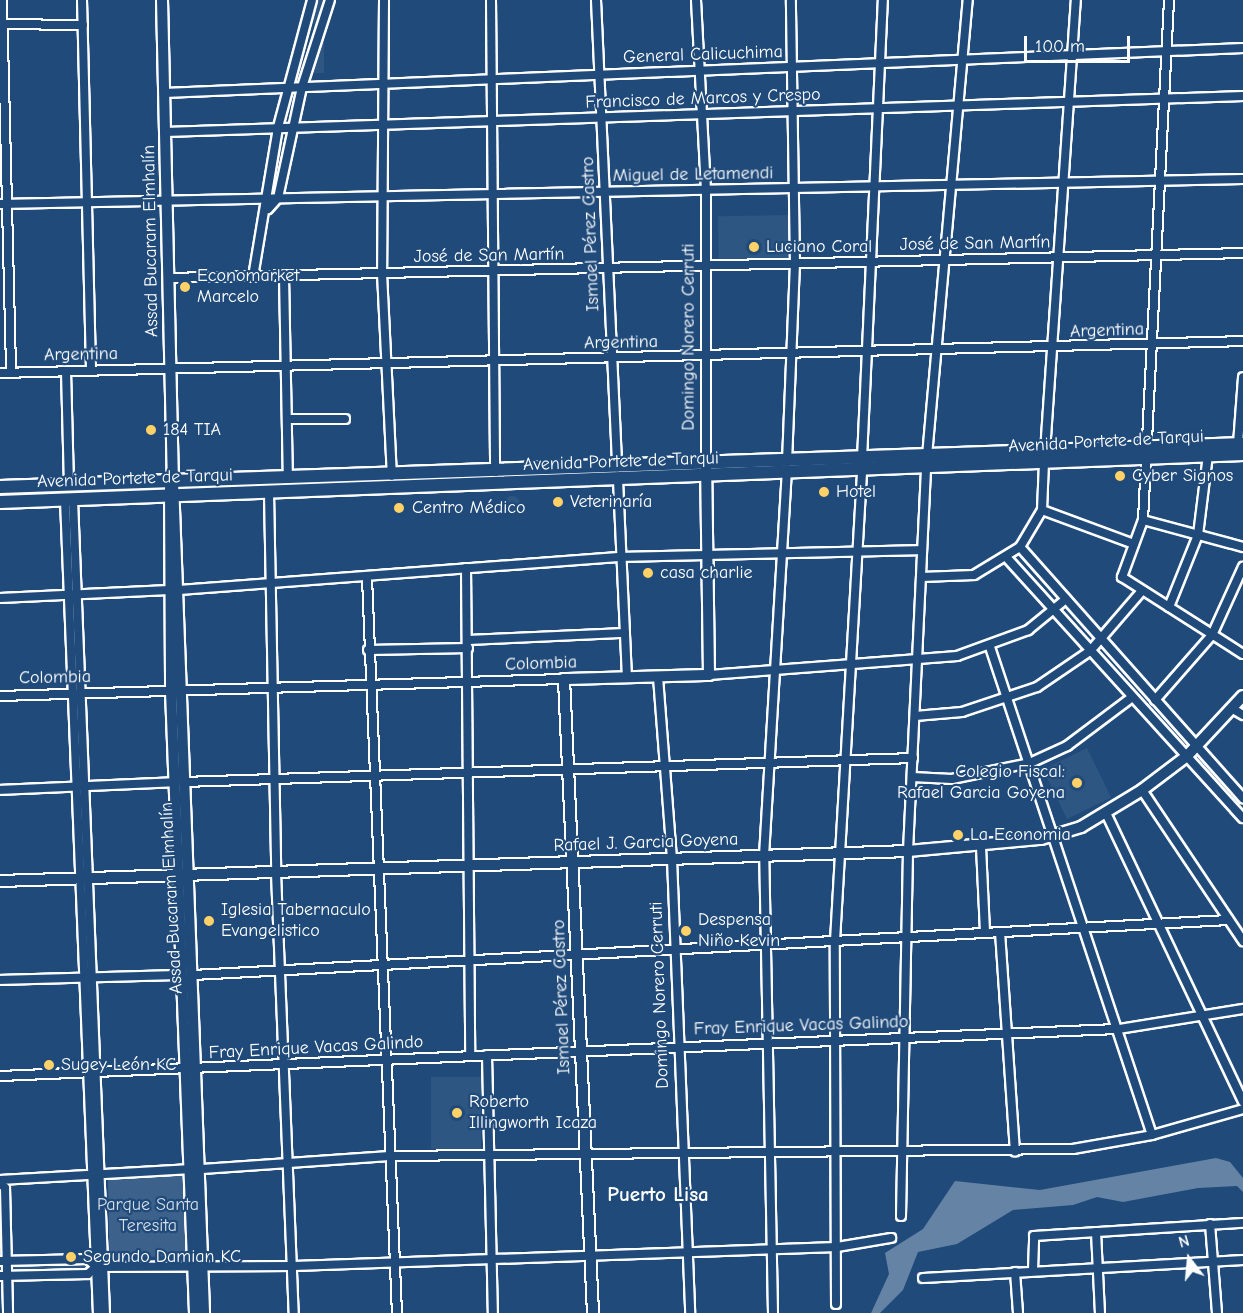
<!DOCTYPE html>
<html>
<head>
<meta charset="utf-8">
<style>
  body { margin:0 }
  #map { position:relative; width:1243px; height:1313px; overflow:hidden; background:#1f4a7a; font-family:"Comic Neue",sans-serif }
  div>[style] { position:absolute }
  .built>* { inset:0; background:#2e5683; transform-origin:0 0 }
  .round { border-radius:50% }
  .green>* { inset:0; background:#3c618b; transform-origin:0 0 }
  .water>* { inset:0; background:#6583a4 }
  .roads { filter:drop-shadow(2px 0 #fff) drop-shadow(-2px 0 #fff) drop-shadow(0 2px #fff) drop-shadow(0 -2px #fff) }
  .street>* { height:8px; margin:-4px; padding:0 4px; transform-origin:4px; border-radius:4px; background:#1f4a7a }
  .secondary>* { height:10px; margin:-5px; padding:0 5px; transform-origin:5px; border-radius:5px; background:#1f4a7a }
  .primary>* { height:12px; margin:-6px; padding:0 6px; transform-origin:6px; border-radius:6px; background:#1f4a7a }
  .dots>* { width:16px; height:16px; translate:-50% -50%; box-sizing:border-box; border:3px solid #1f4a7a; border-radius:50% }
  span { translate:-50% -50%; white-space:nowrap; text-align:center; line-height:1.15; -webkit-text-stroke:4.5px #1f4a7a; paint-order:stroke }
  .street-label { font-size:18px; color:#fff }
  .poi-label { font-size:18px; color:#fff }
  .left { translate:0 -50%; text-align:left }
  .right { translate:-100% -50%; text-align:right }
  .park-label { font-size:18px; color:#d8dfe8 }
  .quarter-label { font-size:21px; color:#fff; font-weight:700 }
  .north { position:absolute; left:1159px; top:1229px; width:60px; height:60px; -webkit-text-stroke:4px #1f4a7a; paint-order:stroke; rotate:344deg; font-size:16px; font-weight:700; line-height:24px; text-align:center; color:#fff }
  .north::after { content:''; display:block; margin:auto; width:21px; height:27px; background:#fff; clip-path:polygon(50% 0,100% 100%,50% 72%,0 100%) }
  .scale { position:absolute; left:1024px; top:36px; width:106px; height:27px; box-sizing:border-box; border:3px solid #fff; border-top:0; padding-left:8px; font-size:18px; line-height:21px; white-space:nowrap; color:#fff; -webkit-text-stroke:4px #1f4a7a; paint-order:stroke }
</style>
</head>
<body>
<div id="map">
  <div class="built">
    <div style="left:314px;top:0;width:10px;height:73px"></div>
    <div style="clip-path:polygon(277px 141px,286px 142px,275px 188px,268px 187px)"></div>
    <div style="left:790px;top:215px;width:45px;height:72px;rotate:89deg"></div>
    <div class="round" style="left:504px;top:496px;width:16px;height:16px"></div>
    <div style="left:1087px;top:748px;width:55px;height:49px;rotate:64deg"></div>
    <div style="left:431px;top:1077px;width:50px;height:72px"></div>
    <div style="left:12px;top:1262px;width:73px;height:11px"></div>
  </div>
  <div class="green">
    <div style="left:188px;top:1175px;width:81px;height:80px;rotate:89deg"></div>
  </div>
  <div class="water">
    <div style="clip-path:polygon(1216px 1158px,1230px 1162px,1243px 1178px,1243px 1192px,1237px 1186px,1198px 1188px,1123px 1202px,1097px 1197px,1073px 1205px,1013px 1210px,957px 1244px,918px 1252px,903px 1290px,880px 1313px,871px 1313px,889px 1274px,885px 1253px,923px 1229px,955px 1181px,1040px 1190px)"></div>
  </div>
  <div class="roads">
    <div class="street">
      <div style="left:2px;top:0;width:372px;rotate:88.6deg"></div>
      <div style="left:82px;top:0;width:370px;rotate:88.6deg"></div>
      <div style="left:384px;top:0;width:273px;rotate:90.4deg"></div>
      <div style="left:382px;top:273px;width:203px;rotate:87.2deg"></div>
      <div style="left:491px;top:0;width:472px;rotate:89.5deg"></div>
      <div style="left:596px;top:0;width:468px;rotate:87.4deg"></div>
      <div style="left:696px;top:0;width:189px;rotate:87deg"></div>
      <div style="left:706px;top:189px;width:276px;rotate:90deg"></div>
      <div style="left:1169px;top:0;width:521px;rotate:92.86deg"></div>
      <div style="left:1143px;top:520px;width:61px;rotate:110.2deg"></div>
      <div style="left:1122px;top:577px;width:143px;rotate:32.5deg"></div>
      <div style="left:0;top:24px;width:83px;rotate:0.7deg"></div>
      <div style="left:164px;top:93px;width:1080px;rotate:-2.39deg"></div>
      <div style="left:165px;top:132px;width:1079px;rotate:-1.91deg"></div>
      <div style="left:0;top:204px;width:1243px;rotate:-1.15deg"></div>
      <div style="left:268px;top:209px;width:15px;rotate:-48deg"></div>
      <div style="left:278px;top:198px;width:114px;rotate:-77.8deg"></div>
      <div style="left:302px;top:87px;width:91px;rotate:-72.2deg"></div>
      <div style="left:284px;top:276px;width:203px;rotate:88.9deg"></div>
      <div style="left:253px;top:277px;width:152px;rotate:-80.5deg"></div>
      <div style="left:278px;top:127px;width:131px;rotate:-75deg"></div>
      <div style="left:168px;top:278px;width:1075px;rotate:-1.33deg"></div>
      <div style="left:66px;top:371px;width:114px;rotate:88.5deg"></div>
      <div style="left:0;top:373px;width:1243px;rotate:-1.47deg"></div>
      <div style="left:288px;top:419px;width:57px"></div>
      <div style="left:1238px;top:444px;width:67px;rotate:-85.7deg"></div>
      <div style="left:1045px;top:452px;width:453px;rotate:-86.1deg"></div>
      <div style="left:927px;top:456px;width:458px;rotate:-84.9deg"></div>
      <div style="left:862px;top:459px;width:459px;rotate:-87.4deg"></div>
      <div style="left:787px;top:462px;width:198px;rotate:-87.7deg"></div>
      <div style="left:795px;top:264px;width:264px;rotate:-90.9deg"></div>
      <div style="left:618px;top:480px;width:198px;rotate:87.4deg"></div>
      <div style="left:269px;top:493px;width:380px;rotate:88.9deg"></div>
      <div style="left:276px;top:873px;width:440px;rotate:87.7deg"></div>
      <div style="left:65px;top:500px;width:814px;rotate:87.68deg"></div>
      <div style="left:73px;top:500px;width:814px;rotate:87.75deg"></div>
      <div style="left:1042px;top:510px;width:98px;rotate:20.3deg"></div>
      <div style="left:1143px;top:520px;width:104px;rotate:15.1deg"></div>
      <div style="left:1020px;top:547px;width:336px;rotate:48.4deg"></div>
      <div style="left:1007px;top:558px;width:351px;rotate:47.8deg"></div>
      <div style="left:466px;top:568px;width:488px;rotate:89.5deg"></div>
      <div style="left:367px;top:577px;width:737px;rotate:87.67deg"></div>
      <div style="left:921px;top:577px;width:53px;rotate:-2.2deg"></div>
      <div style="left:974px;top:575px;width:54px;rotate:-31.3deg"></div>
      <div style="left:1020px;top:547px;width:43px;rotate:-59.3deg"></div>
      <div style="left:1042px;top:510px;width:48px;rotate:-87.6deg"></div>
      <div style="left:179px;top:590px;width:444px;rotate:-4.3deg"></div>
      <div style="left:622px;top:557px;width:300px;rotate:-1.3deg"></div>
      <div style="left:0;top:598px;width:169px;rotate:-2.7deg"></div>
      <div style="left:1169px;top:607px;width:78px;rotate:-68.1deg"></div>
      <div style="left:1198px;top:535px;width:81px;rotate:-82.9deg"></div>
      <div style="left:468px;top:640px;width:157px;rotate:-2.6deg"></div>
      <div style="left:990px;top:647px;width:514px;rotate:71.64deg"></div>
      <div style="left:368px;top:650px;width:100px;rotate:-1.1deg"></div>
      <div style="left:709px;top:675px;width:249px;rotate:-4.4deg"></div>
      <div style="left:957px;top:656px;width:76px;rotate:-20.1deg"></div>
      <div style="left:1028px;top:630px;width:49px;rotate:-39.2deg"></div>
      <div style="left:658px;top:677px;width:183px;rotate:85.6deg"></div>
      <div style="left:672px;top:859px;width:454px;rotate:87.7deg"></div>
      <div style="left:0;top:696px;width:564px;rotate:-1.73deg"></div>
      <div style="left:1155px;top:700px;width:86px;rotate:-48.8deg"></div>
      <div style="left:1212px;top:635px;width:75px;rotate:-65.5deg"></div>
      <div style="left:1233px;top:709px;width:12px;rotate:31deg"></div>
      <div style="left:915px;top:716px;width:47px;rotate:-4.9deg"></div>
      <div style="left:962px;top:712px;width:79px;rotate:-18.4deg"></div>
      <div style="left:1037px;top:687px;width:64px;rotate:-34.2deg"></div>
      <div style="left:1090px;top:651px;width:78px;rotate:-49.2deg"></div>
      <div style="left:912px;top:777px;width:40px;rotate:2.9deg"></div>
      <div style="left:952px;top:779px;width:80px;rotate:-11.6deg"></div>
      <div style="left:1030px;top:763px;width:41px;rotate:-24.7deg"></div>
      <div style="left:1067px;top:746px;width:80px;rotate:-36.9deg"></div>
      <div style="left:183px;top:782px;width:730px;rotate:-1.88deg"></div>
      <div style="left:0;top:790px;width:175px;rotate:-2.6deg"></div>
      <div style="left:1142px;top:790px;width:182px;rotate:56.2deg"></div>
      <div style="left:1106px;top:813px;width:320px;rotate:64.6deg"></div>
      <div style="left:981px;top:847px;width:86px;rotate:87.3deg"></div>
      <div style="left:1000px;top:932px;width:220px;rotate:86.1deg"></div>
      <div style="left:193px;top:975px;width:1037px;rotate:-3.04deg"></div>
      <div style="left:0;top:980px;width:182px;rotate:-1.6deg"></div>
      <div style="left:487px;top:1055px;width:258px;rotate:88.7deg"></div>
      <div style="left:0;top:1076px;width:1120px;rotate:-2.41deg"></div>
      <div style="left:1119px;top:1029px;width:126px;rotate:-9.2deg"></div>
      <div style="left:202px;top:1169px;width:188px;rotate:-4deg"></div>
      <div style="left:390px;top:1156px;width:683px;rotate:-0.59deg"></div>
      <div style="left:1073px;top:1149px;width:80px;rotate:-10deg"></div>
      <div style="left:1152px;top:1135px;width:95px;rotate:-15.9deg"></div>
      <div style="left:0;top:1180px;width:192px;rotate:-3.3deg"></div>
      <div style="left:0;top:1183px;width:7px;rotate:45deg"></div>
      <div style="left:5px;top:1188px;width:125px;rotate:88.6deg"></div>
      <div style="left:901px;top:1216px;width:365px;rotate:-88.9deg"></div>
      <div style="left:908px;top:851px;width:383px;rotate:-87.3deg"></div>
      <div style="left:1210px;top:1224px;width:89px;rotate:85.5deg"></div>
      <div style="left:1096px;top:1232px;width:81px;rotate:87.2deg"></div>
      <div style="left:0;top:1261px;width:88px;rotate:-1.3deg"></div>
      <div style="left:88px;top:1259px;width:11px;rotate:45deg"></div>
      <div style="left:96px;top:1267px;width:198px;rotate:-0.3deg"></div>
      <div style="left:294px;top:1266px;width:543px;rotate:-2deg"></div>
      <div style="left:837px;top:1247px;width:55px;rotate:-9.5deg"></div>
      <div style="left:1033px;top:1270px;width:34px;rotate:-88deg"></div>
      <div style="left:1034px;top:1236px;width:209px;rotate:-3.6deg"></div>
      <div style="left:1015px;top:1272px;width:41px;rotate:85.8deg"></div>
      <div style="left:0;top:1276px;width:88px;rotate:-1.3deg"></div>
      <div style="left:88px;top:1274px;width:11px;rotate:-41deg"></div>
      <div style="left:923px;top:1278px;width:321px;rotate:-3.2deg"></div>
      <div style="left:836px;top:1304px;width:363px;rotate:-90.2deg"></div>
      <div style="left:835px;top:941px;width:472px;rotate:-86.7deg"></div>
      <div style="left:773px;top:1313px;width:457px;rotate:-91.1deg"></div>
      <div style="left:764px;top:856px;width:383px;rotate:-86.6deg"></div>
    </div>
    <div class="secondary">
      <div style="left:162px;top:0;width:482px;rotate:88.7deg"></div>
      <div style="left:173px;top:482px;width:832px;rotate:87.86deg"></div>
      <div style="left:170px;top:488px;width:203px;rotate:89.7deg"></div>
      <div style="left:171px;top:691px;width:622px;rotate:87.79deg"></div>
      <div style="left:0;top:881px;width:908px;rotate:-1.89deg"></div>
      <div style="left:908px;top:851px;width:134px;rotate:-5.2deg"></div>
      <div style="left:1041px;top:839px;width:42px;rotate:-16.7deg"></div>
      <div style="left:1081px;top:827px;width:71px;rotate:-31.2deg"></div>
      <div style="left:1142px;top:790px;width:56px;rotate:-37.1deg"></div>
      <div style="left:1187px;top:756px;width:82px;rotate:-47deg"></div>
      <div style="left:593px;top:1313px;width:635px;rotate:-92.62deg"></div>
      <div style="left:564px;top:679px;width:145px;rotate:-1.6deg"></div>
      <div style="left:709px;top:675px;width:207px;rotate:-90.8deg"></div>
    </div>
    <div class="primary">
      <div style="left:0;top:487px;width:1244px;rotate:-1.98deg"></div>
      <div style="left:0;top:502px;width:1244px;rotate:-2.21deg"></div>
    </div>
  </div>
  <div class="dots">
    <div style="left:754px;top:247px;background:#ffd166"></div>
    <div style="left:185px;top:287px;background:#ffd166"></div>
    <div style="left:151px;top:430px;background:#ffd166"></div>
    <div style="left:1120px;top:476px;background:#ffd166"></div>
    <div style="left:824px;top:492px;background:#ffd166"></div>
    <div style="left:558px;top:502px;background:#ffd166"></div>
    <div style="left:399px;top:508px;background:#ffd166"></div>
    <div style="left:648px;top:573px;background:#ffd166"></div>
    <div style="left:1077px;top:783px;background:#ffd166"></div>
    <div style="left:958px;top:835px;background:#ffd166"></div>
    <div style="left:209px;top:921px;background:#ffd166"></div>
    <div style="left:686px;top:931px;background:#ffd166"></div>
    <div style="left:49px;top:1065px;background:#ffd166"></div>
    <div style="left:457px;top:1113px;background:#ffd166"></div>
    <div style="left:71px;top:1257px;background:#ffd166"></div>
  </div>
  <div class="street-label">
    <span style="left:703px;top:55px;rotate:-2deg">General Calicuchima</span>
    <span style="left:703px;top:99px;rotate:-2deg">Francisco de Marcos y Crespo</span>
    <span style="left:693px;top:175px;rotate:-1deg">Miguel de Letamendi</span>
    <span style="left:591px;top:234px;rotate:-92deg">Ismael Pérez Castro</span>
    <span style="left:151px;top:241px;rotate:-91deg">Assad Bucaram Elmhalín</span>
    <span style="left:975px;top:244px;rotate:-1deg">José de San Martín</span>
    <span style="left:489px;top:256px;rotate:-1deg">José de San Martín</span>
    <span style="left:1107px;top:331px;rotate:-2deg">Argentina</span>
    <span style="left:689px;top:337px;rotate:-90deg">Domingo Norero Cerruti</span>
    <span style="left:621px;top:343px;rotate:-1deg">Argentina</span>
    <span style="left:81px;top:355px;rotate:-1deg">Argentina</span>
    <span style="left:1106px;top:442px;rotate:-3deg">Avenida Portete de Tarqui</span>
    <span style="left:621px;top:462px;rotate:-2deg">Avenida Portete de Tarqui</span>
    <span style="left:135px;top:479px;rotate:-2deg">Avenida Portete de Tarqui</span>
    <span style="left:541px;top:664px;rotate:-2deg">Colombia</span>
    <span style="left:55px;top:678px;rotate:-1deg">Colombia</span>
    <span style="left:646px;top:843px;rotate:-2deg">Rafael J. Garcia Goyena</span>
    <span style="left:172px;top:898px;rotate:-93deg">Assad Bucaram Elmhalín</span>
    <span style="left:660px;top:995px;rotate:-92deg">Domingo Norero Cerruti</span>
    <span style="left:562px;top:997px;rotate:-92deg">Ismael Pérez Castro</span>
    <span style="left:801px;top:1026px;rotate:-2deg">Fray Enrique Vacas Galindo</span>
    <span style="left:316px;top:1048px;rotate:-3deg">Fray Enrique Vacas Galindo</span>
  </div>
  <div class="poi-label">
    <span class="left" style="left:766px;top:247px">Luciano Coral</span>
    <span class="left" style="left:197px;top:287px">Economarket<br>Marcelo</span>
    <span class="left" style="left:163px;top:430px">184 TIA</span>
    <span class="left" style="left:1132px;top:476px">Cyber Signos</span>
    <span class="left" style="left:836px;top:492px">Hotel</span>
    <span class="left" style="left:570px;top:502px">Veterinaría</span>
    <span class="left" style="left:412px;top:508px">Centro Médico</span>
    <span class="left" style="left:660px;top:573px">casa charlie</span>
    <span class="right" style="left:1065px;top:783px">Colegio Fiscal:<br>Rafael Garcia Goyena</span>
    <span class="left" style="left:970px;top:835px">La Economia</span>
    <span class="left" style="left:221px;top:921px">Iglesia Tabernaculo<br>Evangelistico</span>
    <span class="left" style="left:698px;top:931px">Despensa<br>Niño Kevin</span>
    <span class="left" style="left:61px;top:1065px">Sugey León KC</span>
    <span class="left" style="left:469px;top:1113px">Roberto<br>Illingworth Icaza</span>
    <span class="left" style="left:83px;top:1257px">Segundo Damian KC</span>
  </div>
  <div class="park-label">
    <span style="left:148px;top:1216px">Parque Santa<br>Teresita</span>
  </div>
  <div class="quarter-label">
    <span style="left:658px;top:1194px">Puerto Lisa</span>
  </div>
  <div class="north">N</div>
  <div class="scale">100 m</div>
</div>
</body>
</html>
